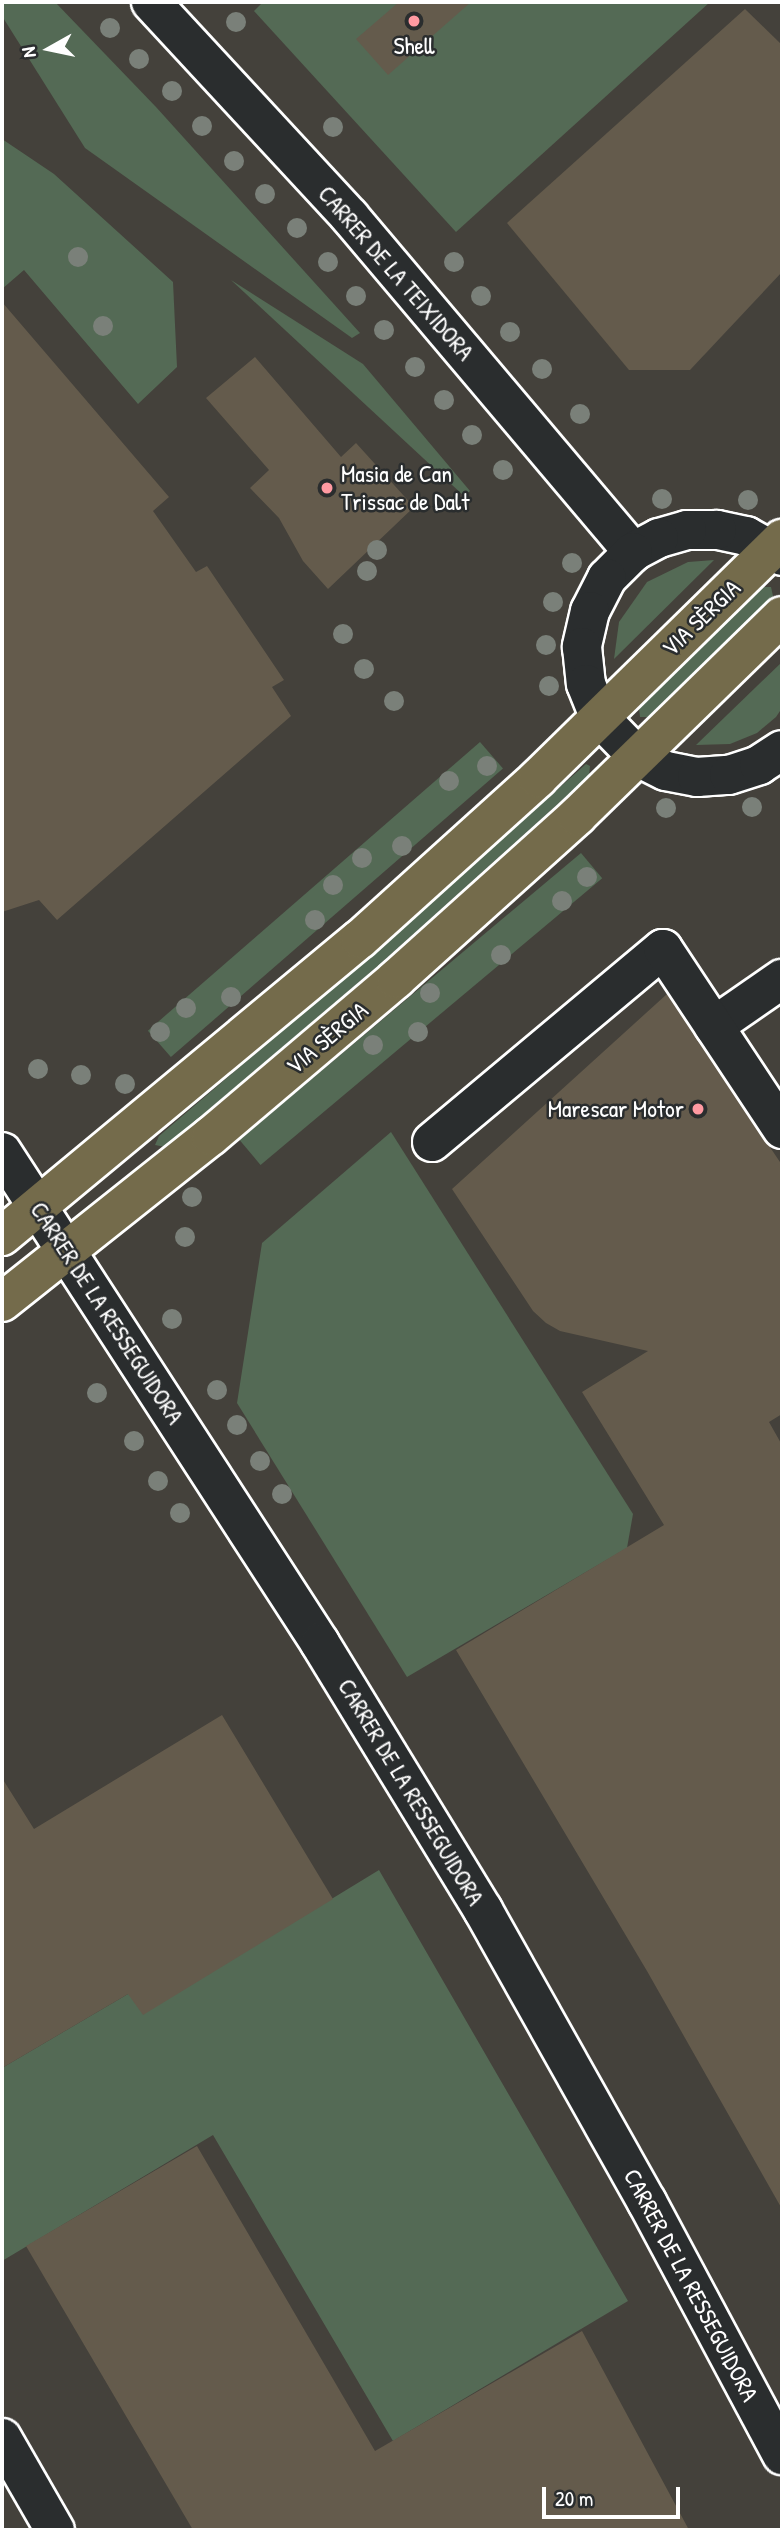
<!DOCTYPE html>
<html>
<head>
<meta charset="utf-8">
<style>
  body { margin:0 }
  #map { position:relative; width:784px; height:2532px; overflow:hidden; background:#363634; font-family:"Patrick Hand",sans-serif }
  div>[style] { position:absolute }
  .built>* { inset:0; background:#44413b; transform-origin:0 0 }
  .green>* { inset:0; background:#546a55; transform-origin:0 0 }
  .building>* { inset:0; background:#645b4c }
  .roads { filter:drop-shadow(2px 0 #fff) drop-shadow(-2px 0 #fff) drop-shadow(0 2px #fff) drop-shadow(0 -2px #fff) }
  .minor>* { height:38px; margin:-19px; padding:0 19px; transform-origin:19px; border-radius:19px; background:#2a2d2e }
  .major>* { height:38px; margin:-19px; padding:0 19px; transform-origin:19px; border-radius:19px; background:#746b4b }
  .trees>* { width:20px; height:20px; margin:-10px; border-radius:50%; background:#7a8079 }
  .dots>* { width:19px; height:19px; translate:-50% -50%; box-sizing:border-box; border:4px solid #2a2d2e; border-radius:50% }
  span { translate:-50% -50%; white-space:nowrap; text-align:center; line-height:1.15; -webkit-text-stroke:5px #2a2d2e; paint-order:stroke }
  .poi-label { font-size:24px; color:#fff }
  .left { translate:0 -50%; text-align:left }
  .right { translate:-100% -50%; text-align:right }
  .street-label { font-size:24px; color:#fff }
  .frame { position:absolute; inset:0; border:4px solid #fff; pointer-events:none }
  .north { position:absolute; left:14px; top:14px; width:70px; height:70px; -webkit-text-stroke:5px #2a2d2e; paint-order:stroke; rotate:261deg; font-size:19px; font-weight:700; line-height:28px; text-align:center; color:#fff }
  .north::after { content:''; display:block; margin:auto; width:24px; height:32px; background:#fff; clip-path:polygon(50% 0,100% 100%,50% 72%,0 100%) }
  .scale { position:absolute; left:542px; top:2487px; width:138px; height:32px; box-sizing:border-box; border:4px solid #fff; border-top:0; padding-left:9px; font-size:21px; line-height:24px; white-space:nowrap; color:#fff; -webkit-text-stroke:5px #2a2d2e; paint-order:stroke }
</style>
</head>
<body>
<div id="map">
  <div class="built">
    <div style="left:2px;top:2px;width:780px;height:2528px"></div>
  </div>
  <div class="green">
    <div style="clip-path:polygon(2px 2px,55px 2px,156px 107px,360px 333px,352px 338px,85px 148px,2px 16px)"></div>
    <div style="clip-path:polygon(263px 2px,710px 2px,456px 232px,254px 11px)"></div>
    <div style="clip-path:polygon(2px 139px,54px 174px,173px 282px,177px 367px,138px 404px,24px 270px,2px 289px)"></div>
    <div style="clip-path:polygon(231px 280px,363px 364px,470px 491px,464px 496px)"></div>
    <div style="clip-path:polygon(714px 560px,614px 659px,619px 622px,647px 582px,688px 562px)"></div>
    <div style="clip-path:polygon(763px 587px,771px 587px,773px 596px,648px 717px,640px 717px,639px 708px)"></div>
    <div style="clip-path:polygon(782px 662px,782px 708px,776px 717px,757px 733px,730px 744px,696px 745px)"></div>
    <div style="left:480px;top:742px;width:35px;height:440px;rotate:49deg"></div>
    <div style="clip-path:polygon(586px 764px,590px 766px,589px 776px,380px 964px,165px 1147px,155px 1145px,159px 1136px,372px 954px)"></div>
    <div style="left:581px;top:853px;width:33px;height:446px;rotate:50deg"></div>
    <div style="clip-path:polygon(391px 1132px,633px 1514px,627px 1548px,407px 1677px,237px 1403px,262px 1243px)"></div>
    <div style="clip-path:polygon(379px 1870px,628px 2301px,393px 2441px,213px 2135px,2px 2261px,2px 2068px,128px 1994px,279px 1931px)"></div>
  </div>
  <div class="building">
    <div style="clip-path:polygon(399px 2px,471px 2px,388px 75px,356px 39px)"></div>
    <div style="clip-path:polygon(745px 9px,782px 45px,782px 272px,690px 370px,629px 370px,507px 223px)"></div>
    <div style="clip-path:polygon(2px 302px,169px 497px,153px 511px,196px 572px,207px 566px,284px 680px,272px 687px,291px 716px,57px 920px,39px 900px,2px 912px)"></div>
    <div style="clip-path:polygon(255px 357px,341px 457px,356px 443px,414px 507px,328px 589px,303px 561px,279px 518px,250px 488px,269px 470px,206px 398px)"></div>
    <div style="clip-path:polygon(667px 994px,782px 1165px,782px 1414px,769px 1422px,782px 1445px,782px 2209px,647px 1971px,456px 1650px,664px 1525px,582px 1392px,648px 1351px,560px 1331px,546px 1323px,533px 1311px,452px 1189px)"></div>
    <div style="clip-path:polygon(222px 1715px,333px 1899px,143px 2015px,128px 1994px,2px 2068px,2px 1778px,34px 1829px)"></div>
    <div style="clip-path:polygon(197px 2146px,375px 2451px,582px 2331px,689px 2530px,193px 2530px,26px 2246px)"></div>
  </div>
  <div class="roads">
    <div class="minor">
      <div style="left:151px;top:2px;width:293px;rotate:47.2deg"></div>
      <div style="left:350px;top:217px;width:439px;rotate:49.8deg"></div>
      <div style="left:782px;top:556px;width:41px;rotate:-150.9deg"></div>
      <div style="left:746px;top:536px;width:30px;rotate:-168deg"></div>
      <div style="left:717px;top:530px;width:30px;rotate:180deg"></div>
      <div style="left:687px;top:530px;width:29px;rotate:164deg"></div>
      <div style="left:659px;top:538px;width:30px;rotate:152deg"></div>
      <div style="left:633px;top:552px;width:37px;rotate:135deg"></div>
      <div style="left:607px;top:578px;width:37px;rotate:117deg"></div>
      <div style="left:590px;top:611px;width:37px;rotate:103deg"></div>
      <div style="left:582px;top:647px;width:37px;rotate:84deg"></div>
      <div style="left:586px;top:684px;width:37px;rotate:68deg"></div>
      <div style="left:600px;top:718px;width:54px;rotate:45.7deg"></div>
      <div style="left:638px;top:757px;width:31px;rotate:27deg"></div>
      <div style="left:666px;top:771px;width:32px;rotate:11deg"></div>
      <div style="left:697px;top:777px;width:32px;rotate:-4deg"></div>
      <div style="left:729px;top:775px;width:32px;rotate:-18deg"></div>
      <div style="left:759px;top:765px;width:27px;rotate:-33deg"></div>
      <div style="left:714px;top:1026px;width:83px;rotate:-34.7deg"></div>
      <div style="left:432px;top:1142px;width:301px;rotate:-39.9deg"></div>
      <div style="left:663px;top:949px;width:216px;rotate:56.5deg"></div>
      <div style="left:2px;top:1152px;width:585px;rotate:57.07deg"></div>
      <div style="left:320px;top:1643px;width:313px;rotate:58.6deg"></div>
      <div style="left:483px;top:1910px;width:335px;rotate:60.7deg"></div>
      <div style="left:647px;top:2202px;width:287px;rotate:61.9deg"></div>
      <div style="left:2px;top:2438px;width:106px;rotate:60.1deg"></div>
    </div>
    <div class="major">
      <div style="left:2px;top:1236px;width:465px;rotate:-39.7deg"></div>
      <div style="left:360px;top:939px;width:240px;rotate:-42.1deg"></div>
      <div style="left:538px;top:778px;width:342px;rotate:-44.4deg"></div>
      <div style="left:2px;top:1302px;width:267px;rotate:-38.5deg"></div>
      <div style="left:211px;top:1136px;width:243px;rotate:-40.3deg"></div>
      <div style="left:396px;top:979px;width:244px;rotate:-42deg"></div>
      <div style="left:577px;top:816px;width:286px;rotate:-44.3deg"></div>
    </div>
  </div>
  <div class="trees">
    <div style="left:236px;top:22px"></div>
    <div style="left:110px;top:28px"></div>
    <div style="left:139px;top:59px"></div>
    <div style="left:172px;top:91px"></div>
    <div style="left:202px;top:126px"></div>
    <div style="left:333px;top:127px"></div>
    <div style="left:234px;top:161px"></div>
    <div style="left:265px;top:194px"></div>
    <div style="left:297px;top:228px"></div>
    <div style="left:78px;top:257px"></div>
    <div style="left:328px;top:262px"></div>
    <div style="left:454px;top:262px"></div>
    <div style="left:356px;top:296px"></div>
    <div style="left:481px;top:296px"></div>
    <div style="left:103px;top:326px"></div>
    <div style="left:384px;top:330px"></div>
    <div style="left:510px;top:332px"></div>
    <div style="left:415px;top:367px"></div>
    <div style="left:542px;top:369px"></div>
    <div style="left:444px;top:400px"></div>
    <div style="left:580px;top:414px"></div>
    <div style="left:472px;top:435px"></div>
    <div style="left:503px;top:470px"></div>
    <div style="left:662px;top:499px"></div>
    <div style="left:748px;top:500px"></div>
    <div style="left:377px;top:550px"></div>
    <div style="left:572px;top:563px"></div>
    <div style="left:367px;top:571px"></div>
    <div style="left:553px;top:602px"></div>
    <div style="left:343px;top:634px"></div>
    <div style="left:546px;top:645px"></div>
    <div style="left:364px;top:669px"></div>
    <div style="left:549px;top:686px"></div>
    <div style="left:394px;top:701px"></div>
    <div style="left:487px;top:766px"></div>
    <div style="left:449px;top:781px"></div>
    <div style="left:752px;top:807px"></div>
    <div style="left:666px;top:808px"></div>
    <div style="left:402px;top:846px"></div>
    <div style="left:362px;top:858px"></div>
    <div style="left:587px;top:877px"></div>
    <div style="left:333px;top:885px"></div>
    <div style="left:562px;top:901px"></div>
    <div style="left:315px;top:920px"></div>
    <div style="left:501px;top:955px"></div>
    <div style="left:430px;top:993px"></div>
    <div style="left:231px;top:997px"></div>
    <div style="left:186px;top:1008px"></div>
    <div style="left:160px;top:1032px"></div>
    <div style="left:418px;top:1032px"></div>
    <div style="left:373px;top:1045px"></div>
    <div style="left:38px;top:1069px"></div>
    <div style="left:81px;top:1075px"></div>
    <div style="left:125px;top:1084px"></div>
    <div style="left:192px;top:1197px"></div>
    <div style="left:185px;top:1237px"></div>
    <div style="left:172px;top:1319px"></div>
    <div style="left:217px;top:1390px"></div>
    <div style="left:97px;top:1393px"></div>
    <div style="left:237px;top:1425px"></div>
    <div style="left:134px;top:1441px"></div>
    <div style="left:260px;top:1461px"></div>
    <div style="left:158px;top:1481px"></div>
    <div style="left:282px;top:1494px"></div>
    <div style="left:180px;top:1513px"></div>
  </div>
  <div class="dots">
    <div style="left:414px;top:21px;background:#ff9aa2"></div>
    <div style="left:327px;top:488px;background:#ff9aa2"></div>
    <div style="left:698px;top:1109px;background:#ff9aa2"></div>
  </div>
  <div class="poi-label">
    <span style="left:414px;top:46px">Shell</span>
    <span class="left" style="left:341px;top:488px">Masia de Can<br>Trissac de Dalt</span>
    <span class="right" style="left:684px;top:1109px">Marescar Motor</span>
  </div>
  <div class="street-label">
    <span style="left:396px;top:273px;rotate:49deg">CARRER DE LA TEIXIDORA</span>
    <span style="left:701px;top:618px;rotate:-44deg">VIA SÈRGIA</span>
    <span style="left:327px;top:1038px;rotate:-40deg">VIA SÈRGIA</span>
    <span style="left:107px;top:1313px;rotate:57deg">CARRER DE LA RESSEGUIDORA</span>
    <span style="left:411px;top:1792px;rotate:59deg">CARRER DE LA RESSEGUIDORA</span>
    <span style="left:691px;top:2285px;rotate:62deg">CARRER DE LA RESSEGUIDORA</span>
  </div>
  <div class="frame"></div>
  <div class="north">N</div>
  <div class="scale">20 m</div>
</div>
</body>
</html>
